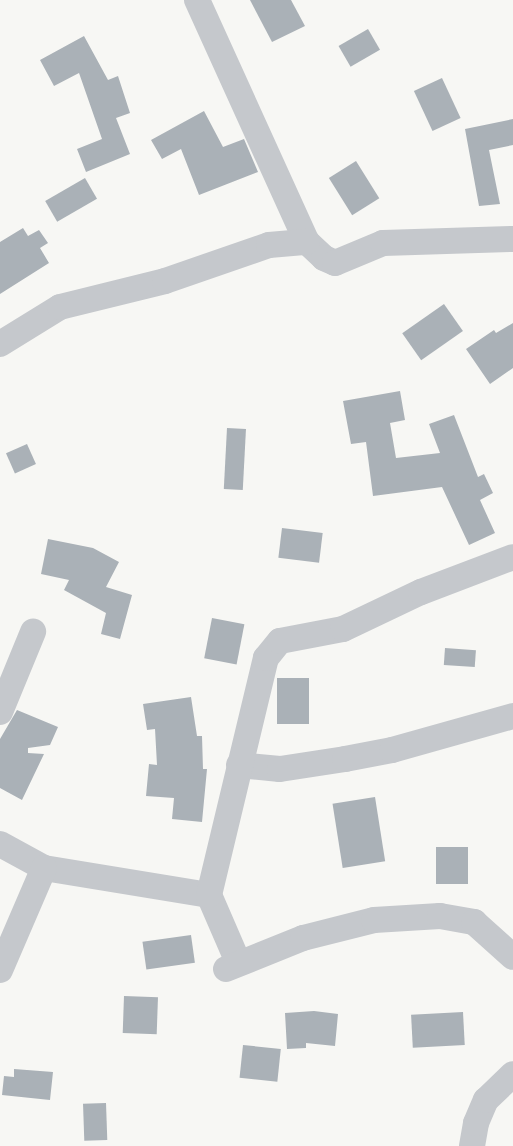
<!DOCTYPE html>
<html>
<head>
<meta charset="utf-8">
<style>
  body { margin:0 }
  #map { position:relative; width:513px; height:1146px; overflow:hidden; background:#f7f7f4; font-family:Montserrat,sans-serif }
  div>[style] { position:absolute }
  .building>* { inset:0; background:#aab1b7; transform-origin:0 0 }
  .minor>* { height:26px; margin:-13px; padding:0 13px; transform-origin:13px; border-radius:13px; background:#c5c8cc }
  span { translate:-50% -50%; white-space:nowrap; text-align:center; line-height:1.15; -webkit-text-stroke:6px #fff; paint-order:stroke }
</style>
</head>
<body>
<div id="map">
  <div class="building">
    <div style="clip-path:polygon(250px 0,291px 0,305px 26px,272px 42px)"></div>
    <div style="left:368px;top:29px;width:24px;height:34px;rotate:60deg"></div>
    <div style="clip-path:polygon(84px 36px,108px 80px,118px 76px,130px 113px,116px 118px,130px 154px,86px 172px,77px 149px,102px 139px,79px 73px,54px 86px,40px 60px)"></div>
    <div style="left:442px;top:78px;width:44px;height:31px;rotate:65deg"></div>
    <div style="clip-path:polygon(204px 111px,223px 147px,244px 139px,258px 172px,199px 195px,181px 149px,162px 159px,151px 140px)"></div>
    <div style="clip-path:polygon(513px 119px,513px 145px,489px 150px,500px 204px,479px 206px,465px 129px)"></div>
    <div style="left:356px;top:161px;width:44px;height:32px;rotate:58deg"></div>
    <div style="left:85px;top:178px;width:24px;height:46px;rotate:60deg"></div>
    <div style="clip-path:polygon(23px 228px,28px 236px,39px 230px,48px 243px,40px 248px,49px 263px,0 294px,0 242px)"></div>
    <div style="left:444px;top:304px;width:33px;height:51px;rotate:55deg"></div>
    <div style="clip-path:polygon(513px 323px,513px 368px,490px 384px,466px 349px,494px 330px,496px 333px)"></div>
    <div style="clip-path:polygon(400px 391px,405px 420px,390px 423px,396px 458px,440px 453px,429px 424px,454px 415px,478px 477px,484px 474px,493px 493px,480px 500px,495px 533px,469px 545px,442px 487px,373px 496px,366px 442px,351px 444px,343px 401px)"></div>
    <div style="left:227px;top:428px;width:19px;height:61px;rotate:3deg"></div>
    <div style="left:27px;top:444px;width:22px;height:23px;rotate:66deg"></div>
    <div style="left:282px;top:528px;width:41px;height:30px;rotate:7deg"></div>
    <div style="clip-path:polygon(48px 539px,93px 548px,119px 562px,106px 587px,132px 595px,120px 639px,101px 634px,106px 613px,64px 590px,69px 580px,41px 574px)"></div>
    <div style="left:212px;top:618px;width:33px;height:41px;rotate:11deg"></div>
    <div style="left:445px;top:648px;width:31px;height:17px;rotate:4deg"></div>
    <div style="left:277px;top:678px;width:32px;height:46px"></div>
    <div style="clip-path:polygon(191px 697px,197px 736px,202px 736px,203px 769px,207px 769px,202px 822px,172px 819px,174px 798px,146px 796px,149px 764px,157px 765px,155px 729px,147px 730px,143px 704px)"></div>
    <div style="clip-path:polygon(17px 710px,58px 727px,50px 745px,28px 748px,28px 753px,44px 754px,22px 800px,0 788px,0 739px)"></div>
    <div style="left:375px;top:797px;width:65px;height:43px;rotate:81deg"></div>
    <div style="left:436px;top:847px;width:32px;height:37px"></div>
    <div style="left:191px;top:935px;width:28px;height:49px;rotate:82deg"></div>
    <div style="left:124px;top:996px;width:34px;height:37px;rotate:2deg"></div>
    <div style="clip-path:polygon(314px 1011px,338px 1014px,335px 1046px,306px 1043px,306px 1048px,287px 1049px,285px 1013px)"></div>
    <div style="left:463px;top:1012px;width:33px;height:52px;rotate:87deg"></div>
    <div style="left:243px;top:1045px;width:38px;height:33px;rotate:6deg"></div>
    <div style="clip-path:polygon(14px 1069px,53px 1072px,50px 1100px,2px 1095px,4px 1076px,14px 1077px)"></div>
    <div style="left:106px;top:1103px;width:37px;height:23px;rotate:88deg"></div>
  </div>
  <div class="minor">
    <div style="left:197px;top:0;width:266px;rotate:65.6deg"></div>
    <div style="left:307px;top:242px;width:23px;rotate:43deg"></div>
    <div style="left:324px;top:258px;width:12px;rotate:24deg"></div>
    <div style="left:335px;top:263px;width:52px;rotate:-22.6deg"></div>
    <div style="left:383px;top:243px;width:130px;rotate:-1.8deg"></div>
    <div style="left:0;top:344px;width:70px;rotate:-31.7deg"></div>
    <div style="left:60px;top:307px;width:108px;rotate:-13.9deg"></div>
    <div style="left:165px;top:281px;width:110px;rotate:-19.1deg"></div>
    <div style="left:269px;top:245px;width:38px;rotate:-5deg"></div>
    <div style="left:0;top:712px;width:87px;rotate:-67.6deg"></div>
    <div style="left:239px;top:765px;width:41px;rotate:5.6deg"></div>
    <div style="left:280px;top:769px;width:66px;rotate:-8.7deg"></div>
    <div style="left:345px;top:759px;width:48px;rotate:-10.8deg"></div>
    <div style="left:392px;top:750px;width:126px;rotate:-15.7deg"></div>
    <div style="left:0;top:844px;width:50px;rotate:28.6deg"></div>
    <div style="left:44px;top:868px;width:167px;rotate:9.3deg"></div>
    <div style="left:238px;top:962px;width:73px;rotate:-113.4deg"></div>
    <div style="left:209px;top:895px;width:244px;rotate:-76.5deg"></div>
    <div style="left:266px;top:658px;width:22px;rotate:-51deg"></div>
    <div style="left:280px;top:641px;width:64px;rotate:-10.8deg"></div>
    <div style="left:343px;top:629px;width:86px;rotate:-25.4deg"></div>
    <div style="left:421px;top:592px;width:98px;rotate:-20.8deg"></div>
    <div style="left:226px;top:969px;width:83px;rotate:-21.9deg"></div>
    <div style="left:303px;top:938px;width:73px;rotate:-14.2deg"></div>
    <div style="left:374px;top:920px;width:66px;rotate:-3.5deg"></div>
    <div style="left:440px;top:916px;width:35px;rotate:10deg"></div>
    <div style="left:474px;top:922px;width:52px;rotate:41.9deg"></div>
    <div style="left:0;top:970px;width:111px;rotate:-66.7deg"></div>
    <div style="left:472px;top:1146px;width:23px;rotate:-80deg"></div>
    <div style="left:476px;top:1123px;width:25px;rotate:-67deg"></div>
    <div style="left:486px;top:1100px;width:37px;rotate:-44deg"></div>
  </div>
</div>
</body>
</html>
